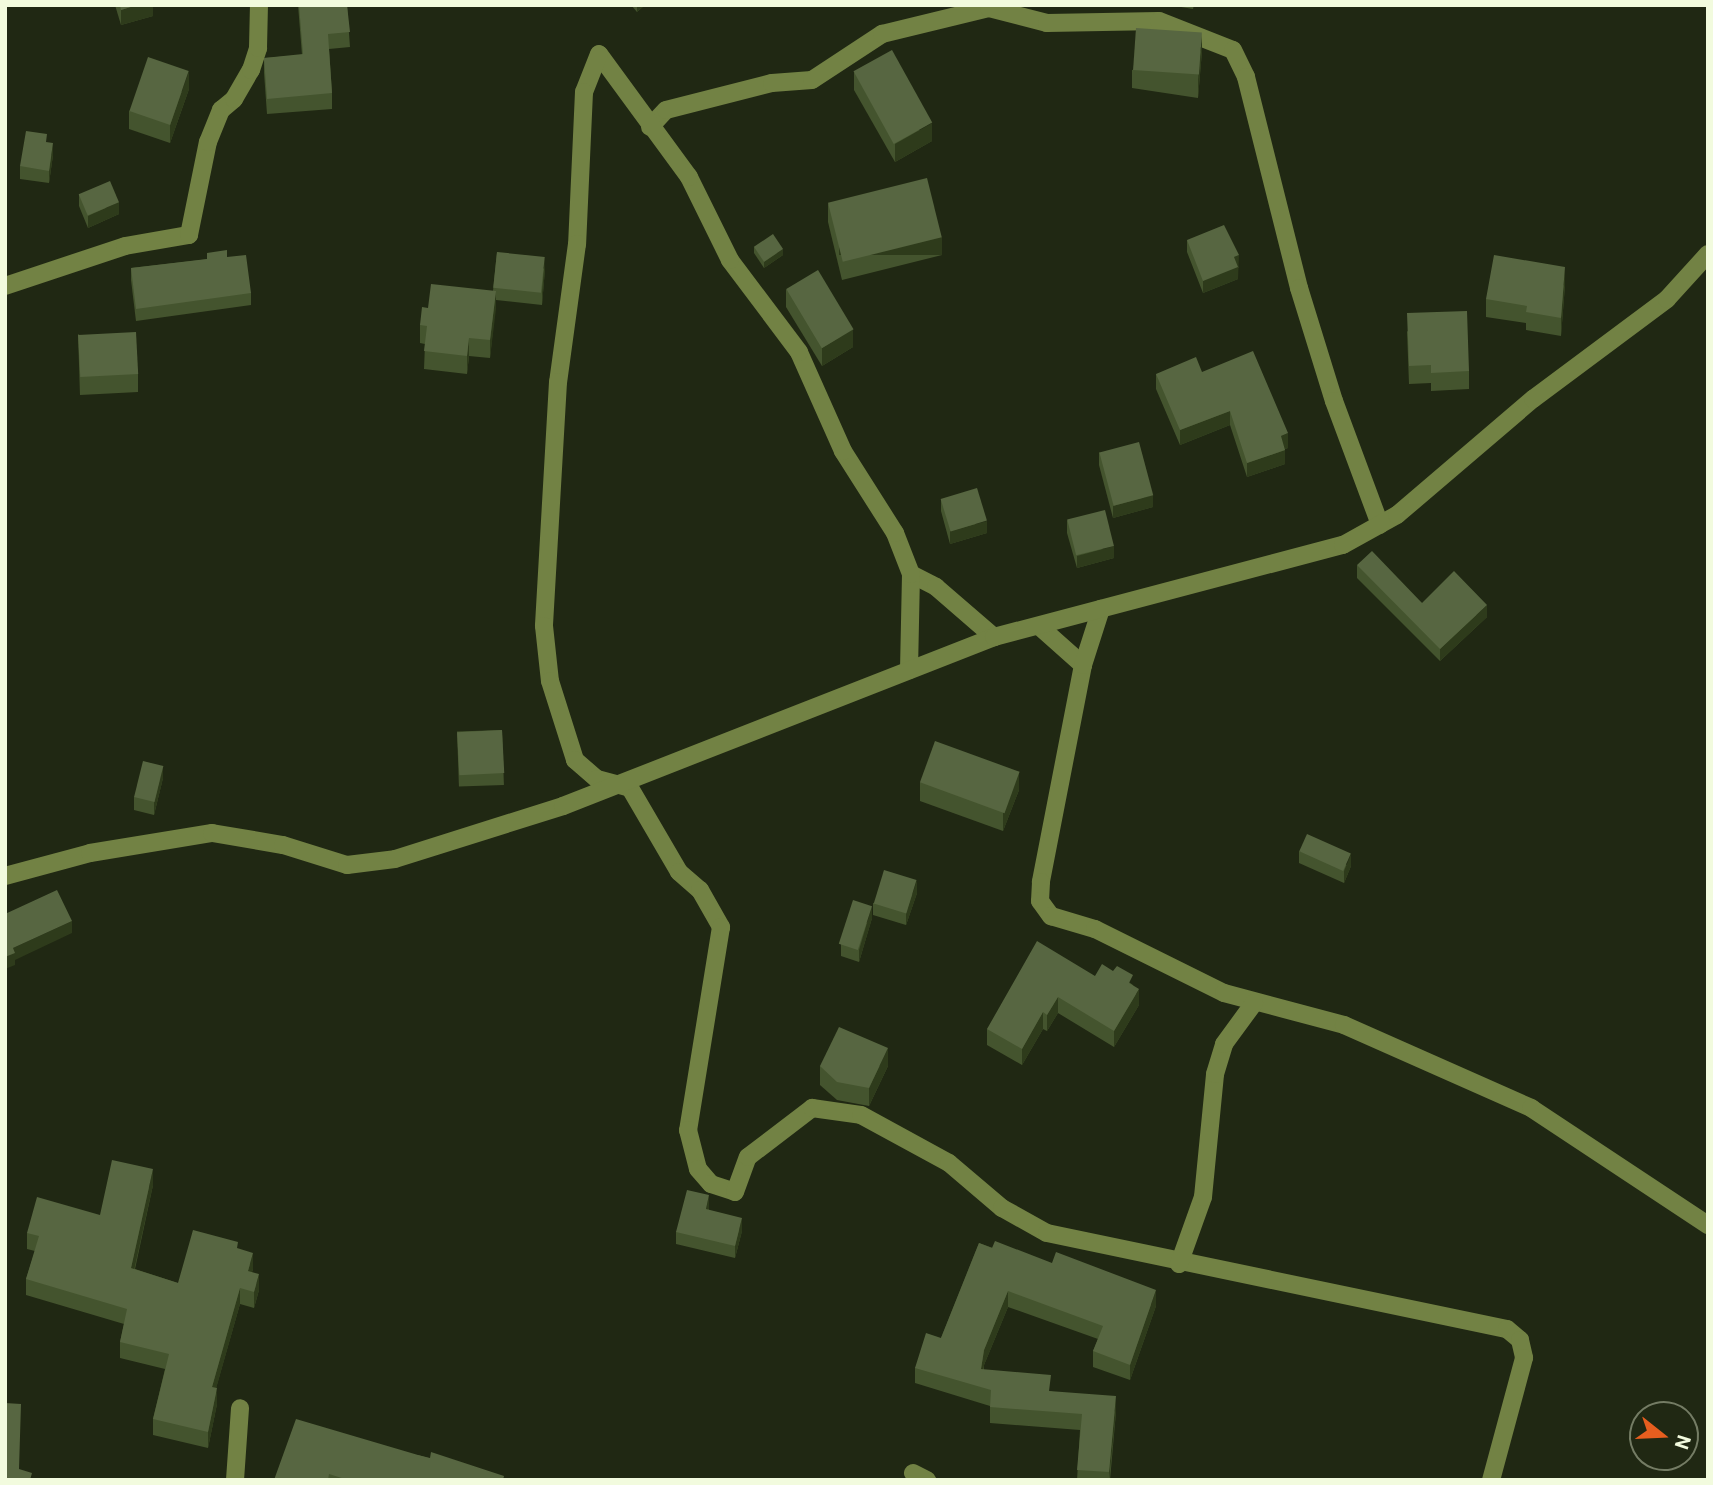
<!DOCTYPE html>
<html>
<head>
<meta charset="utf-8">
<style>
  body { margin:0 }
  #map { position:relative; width:1713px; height:1485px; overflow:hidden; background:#202813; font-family:Roboto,sans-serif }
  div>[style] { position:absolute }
  .minor>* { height:18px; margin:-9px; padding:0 9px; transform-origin:9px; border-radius:9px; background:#728244 }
  .wall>* { inset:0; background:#44542e; transform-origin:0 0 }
  .shaded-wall>* { inset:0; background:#2e3b1b; transform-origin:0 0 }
  .building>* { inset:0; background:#576641; transform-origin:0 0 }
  span { translate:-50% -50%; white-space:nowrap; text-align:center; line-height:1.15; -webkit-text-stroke:5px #202813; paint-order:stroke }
  .frame { position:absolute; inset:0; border:7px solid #f2fbde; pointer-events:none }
  .north { position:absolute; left:1629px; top:1401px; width:70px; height:70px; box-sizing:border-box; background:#202813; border:2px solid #747c64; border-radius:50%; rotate:108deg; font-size:19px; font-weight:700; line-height:28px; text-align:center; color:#f2fbde }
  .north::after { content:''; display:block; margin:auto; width:24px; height:32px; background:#e65e1f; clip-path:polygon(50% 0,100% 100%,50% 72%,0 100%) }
</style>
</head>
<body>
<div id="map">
  <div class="minor">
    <div style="left:650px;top:127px;width:23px;rotate:-47deg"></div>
    <div style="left:666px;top:110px;width:109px;rotate:-14.3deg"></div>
    <div style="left:772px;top:83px;width:40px;rotate:-4.3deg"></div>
    <div style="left:812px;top:80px;width:84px;rotate:-33.3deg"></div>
    <div style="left:882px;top:34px;width:110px;rotate:-13.7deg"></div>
    <div style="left:989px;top:8px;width:60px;rotate:14.5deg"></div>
    <div style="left:1047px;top:23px;width:112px;rotate:-1deg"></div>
    <div style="left:1159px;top:21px;width:79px;rotate:21.4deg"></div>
    <div style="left:1233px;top:50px;width:30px;rotate:64deg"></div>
    <div style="left:1246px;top:77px;width:218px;rotate:75.9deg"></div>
    <div style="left:1299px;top:288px;width:118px;rotate:72.8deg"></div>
    <div style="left:1334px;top:401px;width:132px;rotate:69.6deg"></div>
    <div style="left:5px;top:286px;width:126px;rotate:-18.4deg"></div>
    <div style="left:125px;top:246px;width:65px;rotate:-9.8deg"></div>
    <div style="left:189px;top:235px;width:95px;rotate:-78.5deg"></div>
    <div style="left:208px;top:142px;width:35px;rotate:-68deg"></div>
    <div style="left:221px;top:110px;width:17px;rotate:-40deg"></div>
    <div style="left:234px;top:99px;width:34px;rotate:-60deg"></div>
    <div style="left:251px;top:70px;width:23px;rotate:-72deg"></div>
    <div style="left:258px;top:48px;width:43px;rotate:-88.7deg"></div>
    <div style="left:911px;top:574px;width:28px;rotate:27deg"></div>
    <div style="left:936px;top:587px;width:77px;rotate:40.8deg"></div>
    <div style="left:1039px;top:626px;width:59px;rotate:41.6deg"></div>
    <div style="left:1083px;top:665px;width:221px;rotate:101deg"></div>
    <div style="left:1041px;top:882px;width:19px;rotate:93deg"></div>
    <div style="left:1040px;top:901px;width:19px;rotate:54deg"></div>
    <div style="left:1051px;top:916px;width:46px;rotate:16.5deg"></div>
    <div style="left:1095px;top:929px;width:144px;rotate:26.4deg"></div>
    <div style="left:1224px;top:993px;width:124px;rotate:14.9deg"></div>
    <div style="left:1344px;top:1025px;width:205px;rotate:23.9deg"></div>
    <div style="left:1531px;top:1108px;width:212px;rotate:33.5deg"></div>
    <div style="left:1083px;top:665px;width:59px;rotate:-72.2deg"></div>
    <div style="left:909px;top:670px;width:96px;rotate:-88.8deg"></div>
    <div style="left:911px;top:574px;width:44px;rotate:-111.3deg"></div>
    <div style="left:895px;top:533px;width:97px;rotate:-122.4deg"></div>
    <div style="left:843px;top:451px;width:108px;rotate:-114deg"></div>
    <div style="left:799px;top:352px;width:115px;rotate:-126.9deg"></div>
    <div style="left:730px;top:260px;width:93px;rotate:-116.3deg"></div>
    <div style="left:689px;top:177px;width:152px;rotate:-126.2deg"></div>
    <div style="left:599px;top:54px;width:41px;rotate:111.5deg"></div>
    <div style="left:584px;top:92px;width:152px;rotate:92.6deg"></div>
    <div style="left:577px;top:244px;width:139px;rotate:97.8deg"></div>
    <div style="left:558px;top:382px;width:244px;rotate:93.3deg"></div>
    <div style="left:544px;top:626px;width:55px;rotate:83.8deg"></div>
    <div style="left:550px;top:681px;width:83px;rotate:72.4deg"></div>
    <div style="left:575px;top:760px;width:29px;rotate:41deg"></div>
    <div style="left:597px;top:779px;width:34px;rotate:15deg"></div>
    <div style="left:630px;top:788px;width:97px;rotate:59.7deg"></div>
    <div style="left:679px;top:872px;width:28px;rotate:41deg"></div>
    <div style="left:700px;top:890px;width:43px;rotate:60.4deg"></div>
    <div style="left:721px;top:927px;width:206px;rotate:99.2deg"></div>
    <div style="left:688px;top:1130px;width:40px;rotate:75.6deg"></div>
    <div style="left:698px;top:1169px;width:20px;rotate:49deg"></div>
    <div style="left:711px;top:1184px;width:25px;rotate:18deg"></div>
    <div style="left:735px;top:1192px;width:37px;rotate:-70deg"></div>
    <div style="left:748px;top:1157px;width:81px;rotate:-37.4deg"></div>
    <div style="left:812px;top:1108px;width:49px;rotate:8.1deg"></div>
    <div style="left:861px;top:1115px;width:100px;rotate:28.6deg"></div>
    <div style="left:949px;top:1163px;width:70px;rotate:40.3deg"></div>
    <div style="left:1002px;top:1208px;width:51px;rotate:29.1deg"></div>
    <div style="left:1047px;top:1233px;width:470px;rotate:11.8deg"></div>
    <div style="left:1507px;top:1329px;width:17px;rotate:40deg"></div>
    <div style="left:1520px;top:1340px;width:18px;rotate:77deg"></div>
    <div style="left:1524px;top:1358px;width:126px;rotate:105.1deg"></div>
    <div style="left:5px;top:876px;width:88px;rotate:-15.1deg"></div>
    <div style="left:90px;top:853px;width:124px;rotate:-9.3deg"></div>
    <div style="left:212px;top:833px;width:72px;rotate:9.6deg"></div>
    <div style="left:283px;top:845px;width:67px;rotate:17.4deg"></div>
    <div style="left:347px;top:865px;width:48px;rotate:-7.1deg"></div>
    <div style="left:395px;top:859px;width:176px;rotate:-17.5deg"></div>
    <div style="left:563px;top:806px;width:463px;rotate:-21.4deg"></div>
    <div style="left:994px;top:637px;width:361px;rotate:-14.8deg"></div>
    <div style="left:1343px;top:545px;width:62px;rotate:-29.1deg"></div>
    <div style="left:1397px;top:515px;width:179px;rotate:-40.5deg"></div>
    <div style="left:1533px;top:399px;width:167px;rotate:-36.7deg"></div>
    <div style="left:1667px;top:299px;width:61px;rotate:-47.7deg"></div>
    <div style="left:1179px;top:1264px;width:71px;rotate:-70.3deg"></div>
    <div style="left:1203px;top:1197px;width:124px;rotate:-84.4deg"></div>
    <div style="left:1215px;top:1074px;width:31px;rotate:-73deg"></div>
    <div style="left:1224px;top:1044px;width:51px;rotate:-53.8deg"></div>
    <div style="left:913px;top:1473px;width:16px;rotate:27deg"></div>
    <div style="left:235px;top:1480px;width:72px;rotate:-86deg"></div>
  </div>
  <div class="wall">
    <div style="clip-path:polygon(115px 5px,153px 5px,153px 16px,121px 25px)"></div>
    <div style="clip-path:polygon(298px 5px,347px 5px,350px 47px,329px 49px,332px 93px,332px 109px,267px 114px,264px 73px,264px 58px,302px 55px)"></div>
    <div style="clip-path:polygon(631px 5px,645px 5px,637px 12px)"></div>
    <div style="clip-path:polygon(1169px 5px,1194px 5px,1193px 9px)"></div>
    <div style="clip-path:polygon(1202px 51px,1198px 98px,1132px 88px,1132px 70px)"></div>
    <div style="clip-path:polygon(854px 72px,932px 141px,895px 162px,854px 90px)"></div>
    <div style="clip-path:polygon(189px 89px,170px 143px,129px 129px,129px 111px)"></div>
    <div style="clip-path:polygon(53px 155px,49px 183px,20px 179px,20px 166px)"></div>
    <div style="clip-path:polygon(79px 194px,119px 214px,88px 228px,79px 206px)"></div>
    <div style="clip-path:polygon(828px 204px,942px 255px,842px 280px,828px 222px)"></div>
    <div style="clip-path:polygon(1187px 240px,1239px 267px,1238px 268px,1238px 279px,1203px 293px,1187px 252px)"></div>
    <div style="clip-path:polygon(754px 247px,783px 255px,764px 268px,754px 253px)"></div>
    <div style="clip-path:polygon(497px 252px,545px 269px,542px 305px,496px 300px,490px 358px,469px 356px,467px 374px,424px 369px,425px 344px,420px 343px,420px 325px,428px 308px,493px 291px)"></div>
    <div style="clip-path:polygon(227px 257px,251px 293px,251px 305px,136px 321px,131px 280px,131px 268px)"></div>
    <div style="clip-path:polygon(1565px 285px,1561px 336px,1526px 330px,1526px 323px,1486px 317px,1486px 299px)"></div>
    <div style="clip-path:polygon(786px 289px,853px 347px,822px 366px,786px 307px)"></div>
    <div style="clip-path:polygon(1407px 331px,1469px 371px,1469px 389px,1431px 391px,1431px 383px,1409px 384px)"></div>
    <div style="clip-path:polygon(78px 334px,138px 374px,138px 392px,80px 395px)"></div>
    <div style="clip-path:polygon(1202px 372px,1288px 448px,1285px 449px,1285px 464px,1247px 477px,1230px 425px,1180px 445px,1156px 389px,1156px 374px)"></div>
    <div style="clip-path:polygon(1099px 452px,1153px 507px,1113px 518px,1099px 465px)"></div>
    <div style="clip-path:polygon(941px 499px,987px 533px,950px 544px,941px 511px)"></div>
    <div style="clip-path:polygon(1067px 520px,1114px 558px,1077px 568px,1067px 533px)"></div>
    <div style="clip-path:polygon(1357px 565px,1422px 603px,1487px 617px,1440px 661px,1357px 578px)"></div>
    <div style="left:502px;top:730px;width:55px;height:45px;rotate:88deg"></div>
    <div style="clip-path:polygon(163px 778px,154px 815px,134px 810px,134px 797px)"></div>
    <div style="clip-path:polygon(920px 782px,1019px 790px,1003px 831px,920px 801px)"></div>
    <div style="clip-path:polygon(1299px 851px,1351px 866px,1344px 883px,1299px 863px)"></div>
    <div style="clip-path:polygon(917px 893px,906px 925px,873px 915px,873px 903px)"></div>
    <div style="clip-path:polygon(872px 918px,859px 962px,841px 956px,841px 944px)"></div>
    <div style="clip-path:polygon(1113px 971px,1133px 985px,1139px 1005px,1114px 1047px,1058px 1013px,1047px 1031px,1043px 1029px,1022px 1065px,987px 1045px,987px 1029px,1095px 976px)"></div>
    <div style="clip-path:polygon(820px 1066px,888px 1066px,869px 1106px,837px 1100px,820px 1085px)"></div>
    <div style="clip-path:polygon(153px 1185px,135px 1269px,178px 1283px,238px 1249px,253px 1269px,252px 1272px,259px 1290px,254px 1308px,240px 1304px,216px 1388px,217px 1404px,208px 1448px,153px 1435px,153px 1419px,165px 1369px,120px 1358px,120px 1342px,124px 1324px,26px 1295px,26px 1279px,35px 1251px,27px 1249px,27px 1233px,100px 1215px)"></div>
    <div style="clip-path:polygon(709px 1208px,709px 1210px,742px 1231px,735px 1258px,676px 1244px,676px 1232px)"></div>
    <div style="clip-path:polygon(979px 1243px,1156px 1306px,1130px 1380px,1093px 1367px,1093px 1351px,1098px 1339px,1008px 1307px,984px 1365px,984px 1370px,1116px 1412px,1110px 1480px,1077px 1480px,1080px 1430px,990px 1423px,990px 1406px,915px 1383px,915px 1368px,941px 1338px)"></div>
    <div style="clip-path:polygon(418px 1455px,504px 1480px,274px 1480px)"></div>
  </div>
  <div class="shaded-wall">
    <div style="clip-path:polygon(137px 5px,153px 5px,153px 16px,121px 25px,121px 10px)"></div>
    <div style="clip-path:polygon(637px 5px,645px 5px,637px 12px)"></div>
    <div style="clip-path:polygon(1202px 33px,1202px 51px,1198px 98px,1198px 80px)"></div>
    <div style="clip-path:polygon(189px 71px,189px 89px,170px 143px,170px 125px)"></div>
    <div style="clip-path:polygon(932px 123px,932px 141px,895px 162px,895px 144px)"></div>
    <div style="clip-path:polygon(53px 143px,53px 155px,49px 183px,49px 171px)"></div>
    <div style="clip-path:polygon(119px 202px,119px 214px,88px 228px,88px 216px)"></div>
    <div style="left:942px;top:237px;width:18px;height:103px;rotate:90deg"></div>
    <div style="clip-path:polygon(783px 249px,783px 255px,764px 268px,764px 262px)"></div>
    <div style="clip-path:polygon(1239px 255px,1238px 279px,1203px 293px,1203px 281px,1234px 257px)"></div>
    <div style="clip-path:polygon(545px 257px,545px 269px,542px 305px,542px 293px)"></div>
    <div style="clip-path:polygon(1565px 267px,1565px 285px,1561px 336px,1561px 318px)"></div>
    <div style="clip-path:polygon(496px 291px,496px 309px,490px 358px,490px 340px)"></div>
    <div style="clip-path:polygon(853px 329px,853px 347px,822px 366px,822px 348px)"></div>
    <div style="clip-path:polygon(469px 338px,469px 356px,467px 374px,467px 356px)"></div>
    <div style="clip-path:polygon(1230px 411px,1230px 425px,1180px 445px,1180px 430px)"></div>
    <div style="clip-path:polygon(1288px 433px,1288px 448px,1281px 450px,1281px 436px)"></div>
    <div style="clip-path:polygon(1285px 450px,1285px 464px,1247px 477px,1247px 463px)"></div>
    <div style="clip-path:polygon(1153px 495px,1153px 507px,1113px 518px,1113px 506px)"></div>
    <div style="clip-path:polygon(987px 521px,987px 533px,950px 544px,950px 531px)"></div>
    <div style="clip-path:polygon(1114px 546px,1114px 558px,1077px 568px,1077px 556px)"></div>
    <div style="clip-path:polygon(1487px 605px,1487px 617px,1440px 661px,1440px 649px)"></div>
    <div style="clip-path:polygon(163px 766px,163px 778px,154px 815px,154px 803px)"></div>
    <div style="clip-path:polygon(1019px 772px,1019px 790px,1003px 831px,1003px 813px)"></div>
    <div style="clip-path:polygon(1351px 854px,1351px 866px,1344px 883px,1344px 871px)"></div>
    <div style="clip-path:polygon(917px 880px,917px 893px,906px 925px,906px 913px)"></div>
    <div style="clip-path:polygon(872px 906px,872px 918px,859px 962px,859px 950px)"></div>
    <div style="clip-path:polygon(72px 921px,72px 933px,15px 960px,15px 965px,5px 969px,5px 957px,13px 948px)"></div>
    <div style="clip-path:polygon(1139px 989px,1139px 1005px,1114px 1047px,1114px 1031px)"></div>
    <div style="clip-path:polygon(1058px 997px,1058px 1013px,1047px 1031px,1047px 1015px)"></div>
    <div style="clip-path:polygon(1043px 1012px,1043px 1029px,1022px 1065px,1022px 1049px)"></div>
    <div style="clip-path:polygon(888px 1048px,888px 1066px,869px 1106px,869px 1088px)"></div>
    <div style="clip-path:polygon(153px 1169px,153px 1185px,131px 1284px,131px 1268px)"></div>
    <div style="clip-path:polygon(709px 1195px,709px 1208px,706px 1221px,706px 1209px)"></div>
    <div style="clip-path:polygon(742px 1218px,742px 1231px,735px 1258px,735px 1246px)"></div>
    <div style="clip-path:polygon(253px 1253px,253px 1269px,248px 1286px,248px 1271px)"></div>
    <div style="clip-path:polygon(259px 1274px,259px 1290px,254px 1308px,254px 1292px)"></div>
    <div style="clip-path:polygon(240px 1288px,240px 1304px,212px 1403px,212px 1387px)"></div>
    <div style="clip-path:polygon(1156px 1290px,1156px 1306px,1130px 1380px,1130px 1365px)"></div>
    <div style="clip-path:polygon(1008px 1291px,1008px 1307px,984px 1365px,981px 1385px,981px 1369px,984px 1350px)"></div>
    <div style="clip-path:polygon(217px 1388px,217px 1404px,208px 1448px,208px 1432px)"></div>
    <div style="clip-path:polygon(1116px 1396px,1116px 1412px,1109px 1480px,1109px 1472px)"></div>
  </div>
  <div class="building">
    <div style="clip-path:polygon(120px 5px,137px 5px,121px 10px)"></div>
    <div style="clip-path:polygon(299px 5px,347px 5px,350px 32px,328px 34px,332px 93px,267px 99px,264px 58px,303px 54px)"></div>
    <div style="left:1136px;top:28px;width:66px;height:42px;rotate:4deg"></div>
    <div style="left:892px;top:50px;width:83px;height:44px;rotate:61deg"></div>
    <div style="left:148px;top:57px;width:43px;height:57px;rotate:19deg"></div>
    <div style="clip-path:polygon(26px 131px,47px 134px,46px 142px,53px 143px,49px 171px,20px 166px)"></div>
    <div style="left:927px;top:178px;width:61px;height:102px;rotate:76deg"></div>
    <div style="left:110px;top:181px;width:23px;height:34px;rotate:67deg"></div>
    <div style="clip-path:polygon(1224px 225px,1239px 255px,1234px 257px,1238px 267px,1203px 281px,1187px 240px)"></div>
    <div style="left:773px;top:234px;width:18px;height:23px;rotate:56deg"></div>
    <div style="clip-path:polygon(227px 250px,227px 257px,246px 255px,251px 293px,136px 309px,131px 268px,207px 259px,207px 253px)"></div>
    <div style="left:497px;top:252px;width:48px;height:36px;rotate:6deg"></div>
    <div style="clip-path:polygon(1494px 255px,1565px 267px,1561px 318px,1526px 312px,1527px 306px,1486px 299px)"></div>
    <div style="left:818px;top:270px;width:69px;height:37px;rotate:59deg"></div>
    <div style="clip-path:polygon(431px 284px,496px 291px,490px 340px,469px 338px,467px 356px,424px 351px,427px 326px,420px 325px,422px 307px,428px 308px)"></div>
    <div style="clip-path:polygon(1467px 311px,1469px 371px,1431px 373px,1431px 365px,1409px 366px,1407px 313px)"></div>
    <div style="left:136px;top:332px;width:42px;height:58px;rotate:87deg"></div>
    <div style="clip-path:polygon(1253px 351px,1288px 433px,1281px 436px,1285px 450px,1247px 463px,1230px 411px,1180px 430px,1156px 374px,1196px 357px,1202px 372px)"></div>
    <div style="left:1139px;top:442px;width:55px;height:41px;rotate:75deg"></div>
    <div style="left:977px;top:488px;width:34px;height:38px;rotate:73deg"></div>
    <div style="left:1105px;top:510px;width:37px;height:39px;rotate:76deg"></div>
    <div style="clip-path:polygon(1372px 551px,1422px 603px,1454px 571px,1487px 605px,1440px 649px,1357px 565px)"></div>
    <div style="left:502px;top:730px;width:43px;height:45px;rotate:87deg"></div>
    <div style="left:935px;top:741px;width:90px;height:44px;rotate:20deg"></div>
    <div style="left:143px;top:761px;width:21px;height:37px;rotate:14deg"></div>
    <div style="left:1307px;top:834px;width:48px;height:19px;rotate:24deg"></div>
    <div style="left:884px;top:870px;width:34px;height:35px;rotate:17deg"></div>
    <div style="clip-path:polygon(57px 890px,72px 921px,13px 948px,15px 953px,5px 957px,5px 914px)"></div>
    <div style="left:853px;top:900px;width:20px;height:46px;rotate:18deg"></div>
    <div style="clip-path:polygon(1037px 941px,1095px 976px,1102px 964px,1113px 971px,1117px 966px,1133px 975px,1129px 983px,1139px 989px,1114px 1031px,1058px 997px,1047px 1015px,1043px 1012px,1022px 1049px,987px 1029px)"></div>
    <div style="clip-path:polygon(839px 1027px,888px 1048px,869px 1088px,837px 1082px,820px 1066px)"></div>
    <div style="clip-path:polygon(112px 1160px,153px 1169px,131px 1268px,178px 1283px,193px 1230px,238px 1242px,237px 1248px,253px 1253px,248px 1271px,259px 1274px,254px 1292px,240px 1288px,212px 1387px,217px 1388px,208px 1432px,153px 1419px,169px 1354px,120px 1342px,127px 1309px,26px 1279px,39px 1236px,27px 1233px,37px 1197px,100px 1215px)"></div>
    <div style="clip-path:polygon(687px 1190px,709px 1195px,706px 1209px,742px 1218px,735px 1246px,676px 1232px)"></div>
    <div style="clip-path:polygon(995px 1241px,1052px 1263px,1056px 1252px,1156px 1290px,1130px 1365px,1093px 1351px,1103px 1326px,1008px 1291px,984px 1350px,981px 1369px,1051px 1375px,1049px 1391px,1116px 1396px,1109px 1472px,1077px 1470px,1082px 1414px,990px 1407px,991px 1390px,915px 1368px,926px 1333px,941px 1338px,979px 1243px,992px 1248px)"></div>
    <div style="clip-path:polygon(5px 1403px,21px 1404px,19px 1469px,32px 1473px,30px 1480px,5px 1480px)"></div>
    <div style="clip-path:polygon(296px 1419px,418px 1455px,430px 1458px,431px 1452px,504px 1476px,503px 1480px,348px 1480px,329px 1474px,328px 1480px,274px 1480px)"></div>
  </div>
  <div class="frame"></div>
  <div class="north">N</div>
</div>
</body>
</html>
